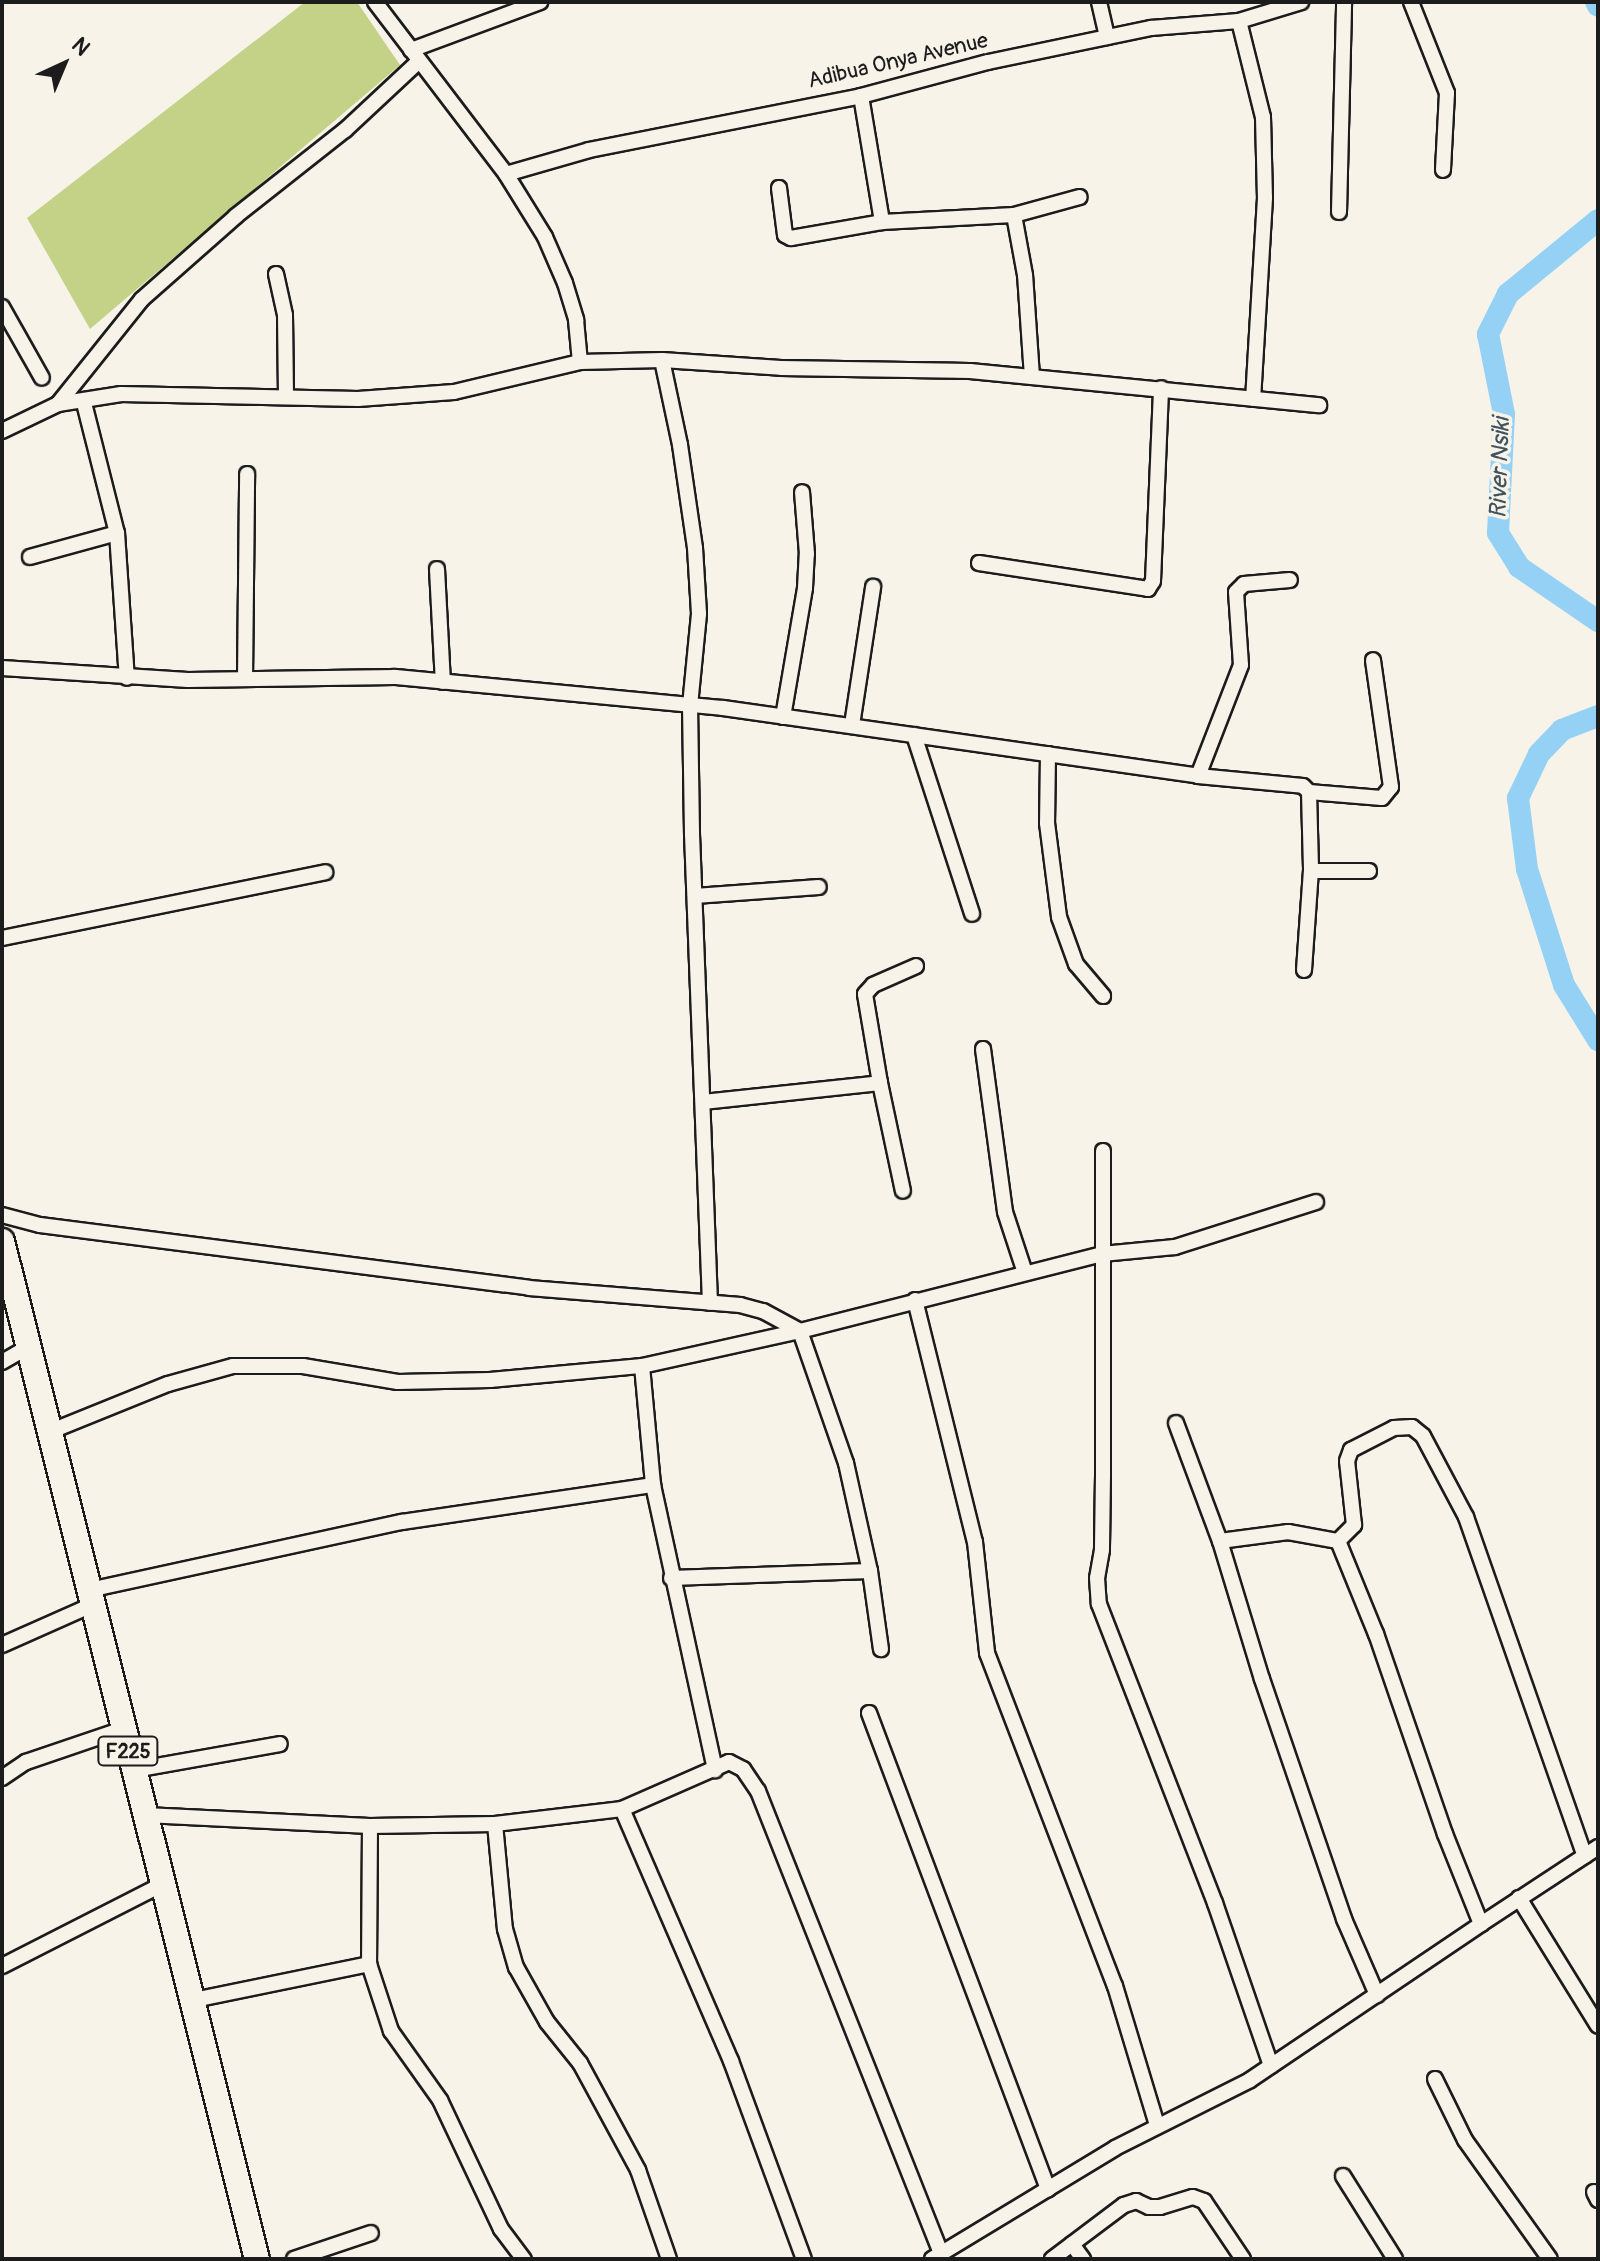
<!DOCTYPE html>
<html>
<head>
<meta charset="utf-8">
<style>
  body { margin:0 }
  #map { position:relative; width:1600px; height:2261px; overflow:hidden; background:#f7f3e8; font-family:Pangolin,sans-serif }
  div>[style] { position:absolute }
  .green>* { inset:0; background:#c3d286 }
  .river>* { height:22px; margin:-11px; padding:0 11px; transform-origin:11px; border-radius:11px; background:#95d1f5 }
  .roads { filter:drop-shadow(2px 0 #1c1c1c) drop-shadow(-2px 0 #1c1c1c) drop-shadow(0 2px #1c1c1c) drop-shadow(0 -2px #1c1c1c) }
  .street>* { height:14px; margin:-7px; padding:0 7px; transform-origin:7px; border-radius:7px; background:#f7f3e8 }
  .primary>* { height:24px; margin:-12px; padding:0 12px; transform-origin:12px; border-radius:12px; background:#f7f3e8 }
  span { translate:-50% -50%; white-space:nowrap; text-align:center; line-height:1.15; -webkit-text-stroke:7px #f7f3e8; paint-order:stroke }
  .shield-label span { padding:2px 6px; background:#f7f3e8; border:2px solid; border-radius:6px; -webkit-text-stroke-width:0 }
  .shield-label { font-size:20px; color:#1c1c1c; font-weight:700 }
  .street-label { font-size:22px; color:#1c1c1c }
  .water-label { font-size:24px; color:#40525d; font-style:italic }
  .frame { position:absolute; inset:0; border:4px solid #1c1c1c; pointer-events:none }
  .north { position:absolute; left:24px; top:24px; width:80px; height:80px; -webkit-text-stroke:6px #f7f3e8; paint-order:stroke; rotate:44deg; font-size:22px; font-weight:700; line-height:32px; text-align:center; color:#1c1c1c }
  .north::after { content:''; display:block; margin:auto; width:28px; height:36px; background:#1c1c1c; clip-path:polygon(50% 0,100% 100%,50% 72%,0 100%) }
</style>
</head>
<body>
<div id="map">
  <div class="green">
    <div style="clip-path:polygon(305px 2px,357px 2px,400px 65px,90px 329px,27px 218px)"></div>
  </div>
  <div class="river">
    <div style="left:1596px;top:2px;width:4px;rotate:63deg"></div>
    <div style="left:1598px;top:220px;width:117px;rotate:140.6deg"></div>
    <div style="left:1508px;top:294px;width:45px;rotate:116.6deg"></div>
    <div style="left:1488px;top:334px;width:82px;rotate:78.7deg"></div>
    <div style="left:1504px;top:414px;width:119px;rotate:92.9deg"></div>
    <div style="left:1498px;top:533px;width:40px;rotate:58deg"></div>
    <div style="left:1519px;top:567px;width:96px;rotate:34.4deg"></div>
    <div style="left:1598px;top:716px;width:39px;rotate:159deg"></div>
    <div style="left:1562px;top:730px;width:33px;rotate:134deg"></div>
    <div style="left:1539px;top:754px;width:49px;rotate:115.5deg"></div>
    <div style="left:1518px;top:798px;width:72px;rotate:82.8deg"></div>
    <div style="left:1527px;top:869px;width:122px;rotate:72.3deg"></div>
    <div style="left:1564px;top:985px;width:65px;rotate:58.3deg"></div>
  </div>
  <div class="roads">
    <div class="street">
      <div style="left:375px;top:2px;width:216px;rotate:52.7deg"></div>
      <div style="left:506px;top:174px;width:74px;rotate:58.2deg"></div>
      <div style="left:545px;top:237px;width:50px;rotate:66.5deg"></div>
      <div style="left:565px;top:283px;width:39px;rotate:73deg"></div>
      <div style="left:576px;top:320px;width:42px;rotate:84.6deg"></div>
      <div style="left:1099px;top:2px;width:36px;rotate:77deg"></div>
      <div style="left:1411px;top:2px;width:98px;rotate:68.4deg"></div>
      <div style="left:1447px;top:93px;width:77px;rotate:93deg"></div>
      <div style="left:1239px;top:21px;width:99px;rotate:76deg"></div>
      <div style="left:1263px;top:117px;width:81px;rotate:88.6deg"></div>
      <div style="left:1265px;top:198px;width:201px;rotate:93.4deg"></div>
      <div style="left:411px;top:50px;width:138px;rotate:-20.4deg"></div>
      <div style="left:861px;top:96px;width:128px;rotate:80.5deg"></div>
      <div style="left:506px;top:174px;width:86px;rotate:-16.1deg"></div>
      <div style="left:589px;top:150px;width:277px;rotate:-11.2deg"></div>
      <div style="left:861px;top:96px;width:131px;rotate:-15deg"></div>
      <div style="left:988px;top:62px;width:167px;rotate:-11.8deg"></div>
      <div style="left:1151px;top:28px;width:88px;rotate:-4.5deg"></div>
      <div style="left:1239px;top:21px;width:65px;rotate:-17deg"></div>
      <div style="left:779px;top:188px;width:47px;rotate:82.7deg"></div>
      <div style="left:785px;top:235px;width:7px;rotate:27deg"></div>
      <div style="left:791px;top:238px;width:92px;rotate:-10deg"></div>
      <div style="left:882px;top:222px;width:132px;rotate:-3deg"></div>
      <div style="left:1339px;top:212px;width:210px;rotate:-88.6deg"></div>
      <div style="left:276px;top:274px;width:42px;rotate:77.6deg"></div>
      <div style="left:285px;top:315px;width:82px;rotate:89.3deg"></div>
      <div style="left:2px;top:307px;width:81px;rotate:60.6deg"></div>
      <div style="left:662px;top:360px;width:87px;rotate:78deg"></div>
      <div style="left:680px;top:445px;width:104px;rotate:81.7deg"></div>
      <div style="left:695px;top:548px;width:66px;rotate:86.5deg"></div>
      <div style="left:699px;top:614px;width:91px;rotate:95.6deg"></div>
      <div style="left:690px;top:705px;width:129px;rotate:89.1deg"></div>
      <div style="left:692px;top:834px;width:469px;rotate:87.8deg"></div>
      <div style="left:1032px;top:377px;width:102px;rotate:-93.9deg"></div>
      <div style="left:1025px;top:275px;width:61px;rotate:-100.4deg"></div>
      <div style="left:1014px;top:215px;width:68px;rotate:-15.3deg"></div>
      <div style="left:84px;top:403px;width:134px;rotate:75.8deg"></div>
      <div style="left:117px;top:533px;width:145px;rotate:86.1deg"></div>
      <div style="left:58px;top:404px;width:134px;rotate:-51.3deg"></div>
      <div style="left:142px;top:299px;width:125px;rotate:-41.4deg"></div>
      <div style="left:236px;top:216px;width:139px;rotate:-38.3deg"></div>
      <div style="left:345px;top:130px;width:101px;rotate:-43deg"></div>
      <div style="left:2px;top:431px;width:62px;rotate:-25.7deg"></div>
      <div style="left:58px;top:404px;width:64px;rotate:-9deg"></div>
      <div style="left:121px;top:394px;width:237px;rotate:1.2deg"></div>
      <div style="left:358px;top:399px;width:96px;rotate:-4.2deg"></div>
      <div style="left:454px;top:392px;width:130px;rotate:-13.4deg"></div>
      <div style="left:580px;top:362px;width:82px;rotate:-1.4deg"></div>
      <div style="left:662px;top:360px;width:119px;rotate:3.8deg"></div>
      <div style="left:781px;top:368px;width:189px;rotate:0.9deg"></div>
      <div style="left:970px;top:371px;width:351px;rotate:5.6deg"></div>
      <div style="left:30px;top:557px;width:90px;rotate:-15.4deg"></div>
      <div style="left:979px;top:563px;width:171px;rotate:8.7deg"></div>
      <div style="left:1148px;top:589px;width:9px;rotate:-58deg"></div>
      <div style="left:1153px;top:581px;width:193px;rotate:-87.6deg"></div>
      <div style="left:437px;top:569px;width:113px;rotate:87deg"></div>
      <div style="left:2px;top:668px;width:186px;rotate:3.7deg"></div>
      <div style="left:188px;top:680px;width:207px;rotate:-0.8deg"></div>
      <div style="left:395px;top:677px;width:329px;rotate:5.4deg"></div>
      <div style="left:723px;top:708px;width:480px;rotate:8.1deg"></div>
      <div style="left:1198px;top:776px;width:105px;rotate:5.4deg"></div>
      <div style="left:1303px;top:786px;width:8px;rotate:45deg"></div>
      <div style="left:1309px;top:792px;width:79px;rotate:88.5deg"></div>
      <div style="left:245px;top:679px;width:205px;rotate:-89.4deg"></div>
      <div style="left:783px;top:717px;width:131px;rotate:-80.3deg"></div>
      <div style="left:805px;top:588px;width:34px;rotate:-87deg"></div>
      <div style="left:807px;top:554px;width:62px;rotate:-94.6deg"></div>
      <div style="left:852px;top:725px;width:140px;rotate:-81.3deg"></div>
      <div style="left:914px;top:735px;width:188px;rotate:72deg"></div>
      <div style="left:1048px;top:754px;width:69px;rotate:90.8deg"></div>
      <div style="left:1047px;top:823px;width:95px;rotate:82.7deg"></div>
      <div style="left:1059px;top:917px;width:50px;rotate:70.1deg"></div>
      <div style="left:1076px;top:964px;width:42px;rotate:49.8deg"></div>
      <div style="left:1198px;top:776px;width:119px;rotate:-68.8deg"></div>
      <div style="left:1241px;top:665px;width:73px;rotate:-93.9deg"></div>
      <div style="left:1236px;top:592px;width:11px;rotate:-45deg"></div>
      <div style="left:1244px;top:584px;width:46px;rotate:-5deg"></div>
      <div style="left:1309px;top:792px;width:73px;rotate:4.7deg"></div>
      <div style="left:1382px;top:798px;width:14px;rotate:-51deg"></div>
      <div style="left:1391px;top:787px;width:128px;rotate:-98.1deg"></div>
      <div style="left:695px;top:896px;width:124px;rotate:-4.2deg"></div>
      <div style="left:2px;top:938px;width:330px;rotate:-11.5deg"></div>
      <div style="left:1304px;top:970px;width:99px;rotate:-86deg"></div>
      <div style="left:1311px;top:871px;width:58px"></div>
      <div style="left:983px;top:1049px;width:164px;rotate:82.3deg"></div>
      <div style="left:1005px;top:1212px;width:64px;rotate:71.8deg"></div>
      <div style="left:880px;top:1083px;width:110px;rotate:78deg"></div>
      <div style="left:703px;top:1102px;width:178px;rotate:-6.1deg"></div>
      <div style="left:880px;top:1083px;width:90px;rotate:-99.6deg"></div>
      <div style="left:865px;top:994px;width:12px;rotate:-48deg"></div>
      <div style="left:873px;top:985px;width:47px;rotate:-23.8deg"></div>
      <div style="left:1103px;top:1151px;width:324px;rotate:90deg"></div>
      <div style="left:1103px;top:1475px;width:75px;rotate:90.8deg"></div>
      <div style="left:1102px;top:1550px;width:28px;rotate:100deg"></div>
      <div style="left:1097px;top:1578px;width:26px;rotate:86deg"></div>
      <div style="left:1099px;top:1604px;width:321px;rotate:68.8deg"></div>
      <div style="left:1215px;top:1903px;width:172px;rotate:71deg"></div>
      <div style="left:2px;top:1215px;width:39px;rotate:15deg"></div>
      <div style="left:40px;top:1225px;width:493px;rotate:7.3deg"></div>
      <div style="left:529px;top:1288px;width:212px;rotate:4.6deg"></div>
      <div style="left:740px;top:1305px;width:24px;rotate:15deg"></div>
      <div style="left:763px;top:1311px;width:42px;rotate:28.4deg"></div>
      <div style="left:800px;top:1331px;width:312px;rotate:-14.3deg"></div>
      <div style="left:1102px;top:1254px;width:73px;rotate:-5.5deg"></div>
      <div style="left:1175px;top:1247px;width:148px;rotate:-17.7deg"></div>
      <div style="left:915px;top:1300px;width:249px;rotate:76.1deg"></div>
      <div style="left:975px;top:1542px;width:112px;rotate:83.8deg"></div>
      <div style="left:987px;top:1653px;width:357px;rotate:69deg"></div>
      <div style="left:1115px;top:1986px;width:145px;rotate:73.2deg"></div>
      <div style="left:2px;top:1362px;width:30px;rotate:-30deg"></div>
      <div style="left:642px;top:1366px;width:120px;rotate:84.7deg"></div>
      <div style="left:653px;top:1485px;width:292px;rotate:77.7deg"></div>
      <div style="left:1176px;top:1423px;width:126px;rotate:69.6deg"></div>
      <div style="left:1220px;top:1541px;width:144px;rotate:73.1deg"></div>
      <div style="left:1262px;top:1679px;width:254px;rotate:71.1deg"></div>
      <div style="left:1344px;top:1919px;width:83px;rotate:66.5deg"></div>
      <div style="left:49px;top:1432px;width:128px;rotate:-22deg"></div>
      <div style="left:168px;top:1384px;width:67px;rotate:-15.5deg"></div>
      <div style="left:233px;top:1366px;width:70px"></div>
      <div style="left:303px;top:1366px;width:96px;rotate:9.6deg"></div>
      <div style="left:398px;top:1382px;width:92px;rotate:-1.2deg"></div>
      <div style="left:490px;top:1380px;width:153px;rotate:-5.3deg"></div>
      <div style="left:642px;top:1366px;width:162px;rotate:-12.5deg"></div>
      <div style="left:800px;top:1331px;width:140px;rotate:70.8deg"></div>
      <div style="left:846px;top:1463px;width:111px;rotate:77.5deg"></div>
      <div style="left:870px;top:1571px;width:79px;rotate:82deg"></div>
      <div style="left:1220px;top:1541px;width:69px;rotate:-7.5deg"></div>
      <div style="left:1288px;top:1532px;width:51px;rotate:10.2deg"></div>
      <div style="left:1338px;top:1541px;width:23px;rotate:-45deg"></div>
      <div style="left:1354px;top:1525px;width:64px;rotate:-96.2deg"></div>
      <div style="left:1347px;top:1461px;width:12px;rotate:-70deg"></div>
      <div style="left:1351px;top:1450px;width:48px;rotate:-27.1deg"></div>
      <div style="left:1394px;top:1428px;width:18px;rotate:-3deg"></div>
      <div style="left:1412px;top:1427px;width:14px;rotate:39deg"></div>
      <div style="left:1423px;top:1436px;width:92px;rotate:62deg"></div>
      <div style="left:1466px;top:1517px;width:359px;rotate:70.7deg"></div>
      <div style="left:671px;top:1578px;width:199px;rotate:-2deg"></div>
      <div style="left:89px;top:1590px;width:320px;rotate:-12.3deg"></div>
      <div style="left:402px;top:1522px;width:254px;rotate:-8.4deg"></div>
      <div style="left:2px;top:1645px;width:98px;rotate:-24deg"></div>
      <div style="left:869px;top:1713px;width:509px;rotate:69.39deg"></div>
      <div style="left:134px;top:1770px;width:148px;rotate:-10.1deg"></div>
      <div style="left:2px;top:1778px;width:29px;rotate:-34deg"></div>
      <div style="left:26px;top:1762px;width:102px;rotate:-18.8deg"></div>
      <div style="left:622px;top:1809px;width:275px;rotate:66.6deg"></div>
      <div style="left:731px;top:2061px;width:211px;rotate:69.8deg"></div>
      <div style="left:145px;top:1815px;width:225px;rotate:2.8deg"></div>
      <div style="left:370px;top:1826px;width:125px;rotate:-0.9deg"></div>
      <div style="left:495px;top:1824px;width:128px;rotate:-6.7deg"></div>
      <div style="left:622px;top:1809px;width:117px;rotate:-23.7deg"></div>
      <div style="left:729px;top:1762px;width:16px;rotate:27deg"></div>
      <div style="left:743px;top:1769px;width:27px;rotate:56deg"></div>
      <div style="left:758px;top:1791px;width:497px;rotate:68.4deg"></div>
      <div style="left:495px;top:1824px;width:105px;rotate:84.6deg"></div>
      <div style="left:505px;top:1929px;width:40px;rotate:74deg"></div>
      <div style="left:516px;top:1967px;width:63px;rotate:60.6deg"></div>
      <div style="left:547px;top:2022px;width:53px;rotate:51.2deg"></div>
      <div style="left:580px;top:2063px;width:122px;rotate:61.5deg"></div>
      <div style="left:638px;top:2170px;width:94px;rotate:70.8deg"></div>
      <div style="left:370px;top:1826px;width:138px;rotate:90.4deg"></div>
      <div style="left:369px;top:1964px;width:71px;rotate:71.8deg"></div>
      <div style="left:391px;top:2031px;width:85px;rotate:54.6deg"></div>
      <div style="left:440px;top:2100px;width:143px;rotate:64.7deg"></div>
      <div style="left:501px;top:2229px;width:38px;rotate:53deg"></div>
      <div style="left:1519px;top:1898px;width:150px;rotate:58.3deg"></div>
      <div style="left:1481px;top:1924px;width:140px;rotate:-33.3deg"></div>
      <div style="left:2px;top:1966px;width:183px;rotate:-27deg"></div>
      <div style="left:194px;top:2000px;width:179px;rotate:-11.6deg"></div>
      <div style="left:1435px;top:2079px;width:68px;rotate:63.8deg"></div>
      <div style="left:1465px;top:2140px;width:146px;rotate:54.5deg"></div>
      <div style="left:1343px;top:2176px;width:98px;rotate:57.9deg"></div>
      <div style="left:1594px;top:2192px;width:9px;rotate:63deg"></div>
      <div style="left:1072px;top:2244px;width:19px;rotate:54deg"></div>
      <div style="left:294px;top:2259px;width:81px;rotate:-18.7deg"></div>
      <div style="left:932px;top:2259px;width:214px;rotate:-31.2deg"></div>
      <div style="left:1115px;top:2148px;width:151px;rotate:-26.7deg"></div>
      <div style="left:1250px;top:2080px;width:279px;rotate:-34deg"></div>
      <div style="left:1481px;top:1924px;width:97px;rotate:-111.8deg"></div>
      <div style="left:1445px;top:1834px;width:212px;rotate:-109deg"></div>
      <div style="left:1376px;top:1634px;width:100px;rotate:-112.2deg"></div>
      <div style="left:1052px;top:2259px;width:90px;rotate:-36.9deg"></div>
      <div style="left:1124px;top:2205px;width:13px;rotate:-18deg"></div>
      <div style="left:1136px;top:2201px;width:14px;rotate:25deg"></div>
      <div style="left:1149px;top:2207px;width:11px"></div>
      <div style="left:1160px;top:2207px;width:34px;rotate:-17deg"></div>
      <div style="left:1193px;top:2197px;width:12px;rotate:20deg"></div>
      <div style="left:1204px;top:2201px;width:70px;rotate:56.1deg"></div>
    </div>
    <div class="primary">
      <div style="left:2px;top:1241px;width:1049px;rotate:75.94deg"></div>
    </div>
  </div>
  <div class="shield-label">
    <span style="left:128px;top:1751px">F225</span>
  </div>
  <div class="street-label">
    <span style="left:898px;top:61px;rotate:-13deg">Adibua Onya Avenue</span>
  </div>
  <div class="water-label">
    <span style="left:1500px;top:468px;rotate:-88deg">River Nsiki</span>
  </div>
  <div class="frame"></div>
  <div class="north">N</div>
</div>
</body>
</html>
